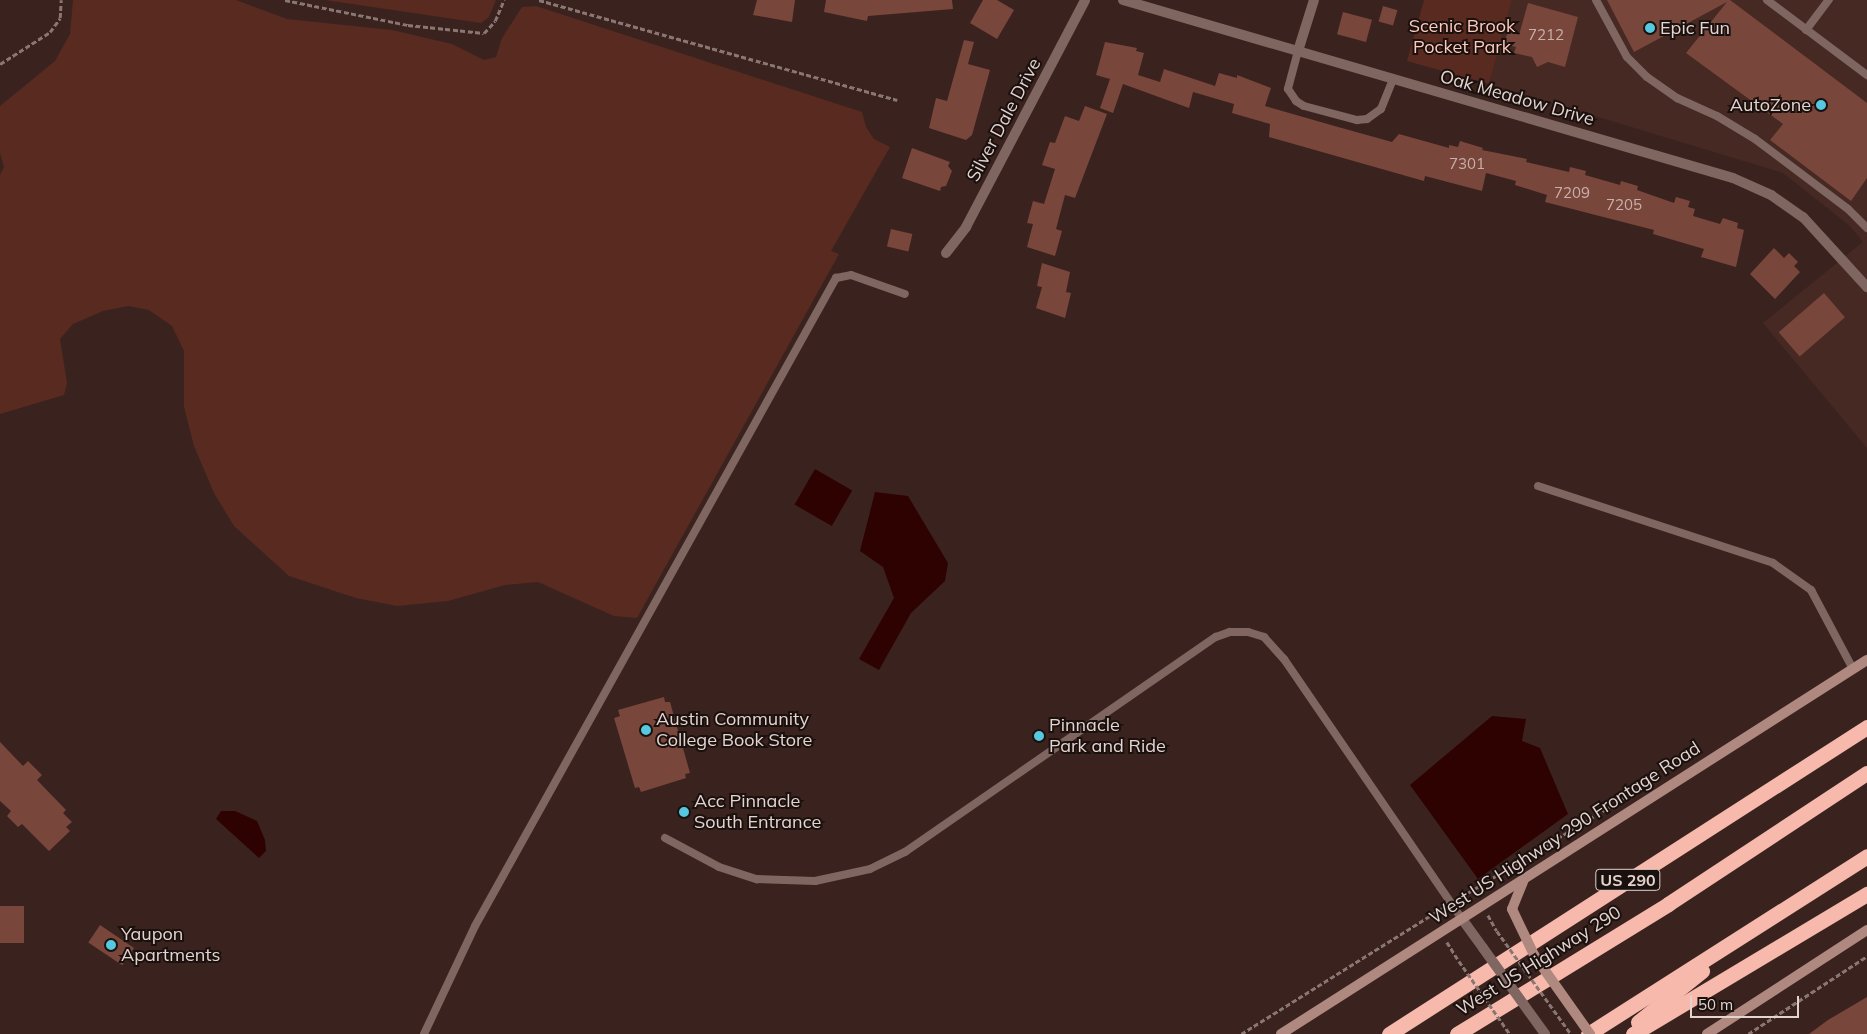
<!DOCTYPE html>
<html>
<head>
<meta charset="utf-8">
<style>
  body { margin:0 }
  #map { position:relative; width:1867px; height:1034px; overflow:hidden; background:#3a231e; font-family:Mulish,sans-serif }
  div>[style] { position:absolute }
  .built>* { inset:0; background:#472923 }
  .green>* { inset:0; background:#582a20 }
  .water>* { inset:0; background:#2e0200; transform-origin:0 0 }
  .building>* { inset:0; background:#79463b; transform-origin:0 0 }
  .path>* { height:2.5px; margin-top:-1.25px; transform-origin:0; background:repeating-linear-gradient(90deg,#8a7672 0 5px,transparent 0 7.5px) }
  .service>* { height:8px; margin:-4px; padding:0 4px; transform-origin:4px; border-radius:4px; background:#7f6661 }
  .minor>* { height:10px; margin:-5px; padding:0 5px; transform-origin:5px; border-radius:5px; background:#7f6661 }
  .tertiary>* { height:10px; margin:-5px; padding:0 5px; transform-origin:5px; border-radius:5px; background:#7f6661 }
  .secondary>* { height:10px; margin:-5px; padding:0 5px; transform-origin:5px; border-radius:5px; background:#af887f }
  .motorway>* { height:15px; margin:-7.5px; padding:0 7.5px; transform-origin:7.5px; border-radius:7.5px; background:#f6b9ab }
  .path-bridge>* { height:2.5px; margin-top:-1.25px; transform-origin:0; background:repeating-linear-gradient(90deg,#8a7672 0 5px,transparent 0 7.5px) }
  .tertiary-bridge>* { height:10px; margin:-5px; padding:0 5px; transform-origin:5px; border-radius:5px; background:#7f6661 }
  .secondary-bridge>* { height:10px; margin:-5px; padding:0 5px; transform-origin:5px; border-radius:5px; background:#af887f }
  .dots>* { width:14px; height:14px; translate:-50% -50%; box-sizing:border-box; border:2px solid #1a100d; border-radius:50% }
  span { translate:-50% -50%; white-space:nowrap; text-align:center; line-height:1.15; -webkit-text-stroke:4px #1a100d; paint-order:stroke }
  .number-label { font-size:15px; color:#c9b0ab }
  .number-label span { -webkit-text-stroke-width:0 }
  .shield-label span { padding:1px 4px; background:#1a100d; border:1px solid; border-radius:4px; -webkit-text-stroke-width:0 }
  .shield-label { font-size:16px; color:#e4d4d0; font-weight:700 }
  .park-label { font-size:18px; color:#ffcabe }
  .poi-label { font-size:18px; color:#e4d4d0 }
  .left { translate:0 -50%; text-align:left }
  .right { translate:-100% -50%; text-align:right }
  .street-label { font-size:18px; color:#e4d4d0 }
  .scale { position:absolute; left:1690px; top:996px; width:109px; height:22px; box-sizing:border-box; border:2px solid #e4d4d0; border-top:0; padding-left:6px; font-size:15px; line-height:18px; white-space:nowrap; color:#e4d4d0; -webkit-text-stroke:4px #1a100d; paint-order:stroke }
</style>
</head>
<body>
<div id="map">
  <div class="built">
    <div style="clip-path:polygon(1512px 0,1867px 0,1867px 448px,1763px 323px,1863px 242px,1849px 225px,1783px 173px,1489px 84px)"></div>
  </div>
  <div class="green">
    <div style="clip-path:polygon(73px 0,236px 0,287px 19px,392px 30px,452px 44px,484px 60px,496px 57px,502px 38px,522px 7px,536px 6px,862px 112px,866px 127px,874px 139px,890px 147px,831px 251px,839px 254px,637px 618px,614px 616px,538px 582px,505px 585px,448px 601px,397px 606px,356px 598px,289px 576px,234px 526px,214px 493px,194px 446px,184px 407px,184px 351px,172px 326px,149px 310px,128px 306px,103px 311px,73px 324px,60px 339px,67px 383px,64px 395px,0 414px,0 175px,4px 167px,0 153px,0 106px,55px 61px,70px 34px)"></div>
    <div style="clip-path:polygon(325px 0,496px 0,489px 17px,481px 23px)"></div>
    <div style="clip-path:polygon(1424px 0,1512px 0,1489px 84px,1407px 61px)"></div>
  </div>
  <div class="water">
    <div style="left:815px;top:469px;width:43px;height:41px;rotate:30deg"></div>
    <div style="clip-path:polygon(875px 492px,908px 496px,948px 563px,945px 581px,911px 613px,879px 670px,859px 659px,894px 598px,883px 567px,860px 551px)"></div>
    <div style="clip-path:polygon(1492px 716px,1526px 719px,1522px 741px,1540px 748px,1568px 814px,1478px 879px,1410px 785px)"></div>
    <div style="clip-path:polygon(221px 811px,235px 811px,257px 821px,265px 840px,266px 851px,259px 858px,216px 819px)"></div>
  </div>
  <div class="building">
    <div style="clip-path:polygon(757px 0,795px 0,792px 22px,753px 15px)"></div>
    <div style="clip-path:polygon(826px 0,952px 0,953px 9px,868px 16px,867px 21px,824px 12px)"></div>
    <div style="clip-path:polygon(983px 0,997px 0,1014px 10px,997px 39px,970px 23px)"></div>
    <div style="clip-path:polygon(1607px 0,1730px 0,1867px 103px,1867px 178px,1851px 201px,1770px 140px,1783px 124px,1686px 53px,1727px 2px,1634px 52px)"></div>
    <div style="clip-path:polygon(1528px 3px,1578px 17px,1565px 67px,1548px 62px,1537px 67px,1532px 57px,1514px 53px,1516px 47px,1504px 44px,1508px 31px,1519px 35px)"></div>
    <div style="left:1383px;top:6px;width:15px;height:16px;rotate:16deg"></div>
    <div style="left:1343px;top:12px;width:30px;height:23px;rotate:15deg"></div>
    <div style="clip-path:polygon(964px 40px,974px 42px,968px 64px,990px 70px,972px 135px,966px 140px,929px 128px,936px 98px,947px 101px)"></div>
    <div style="clip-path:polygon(1105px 42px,1137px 48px,1136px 51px,1144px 53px,1138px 75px,1160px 82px,1164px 69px,1215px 86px,1219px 73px,1237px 78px,1237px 75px,1271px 88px,1265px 106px,1331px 125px,1392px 142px,1399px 134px,1449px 148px,1449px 145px,1458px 147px,1460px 141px,1483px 148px,1482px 150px,1527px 159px,1526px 162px,1569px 172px,1570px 167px,1586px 171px,1585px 175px,1620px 185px,1621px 181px,1638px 186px,1637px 190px,1674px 203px,1676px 197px,1690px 201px,1688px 207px,1695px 209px,1693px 216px,1720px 224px,1723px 218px,1738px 223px,1737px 228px,1744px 230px,1736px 267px,1701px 257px,1704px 249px,1653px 234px,1654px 230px,1545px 202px,1547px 195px,1515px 185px,1516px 181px,1486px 173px,1482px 191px,1425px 176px,1424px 181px,1269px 137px,1270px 124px,1232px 113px,1234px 104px,1193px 92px,1189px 108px,1123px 84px,1113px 113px,1100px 108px,1110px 79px,1096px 75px)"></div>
    <div style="clip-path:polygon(1085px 106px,1107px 114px,1075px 198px,1065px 195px,1056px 229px,1062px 231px,1055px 256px,1027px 247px,1033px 224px,1027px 223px,1033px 201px,1044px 204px,1055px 169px,1042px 165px,1050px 142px,1055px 143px,1065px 116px,1079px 121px)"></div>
    <div style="clip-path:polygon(912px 148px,950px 162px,948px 166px,952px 171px,946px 186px,941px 187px,940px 191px,902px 178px)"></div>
    <div style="left:891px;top:229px;width:22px;height:18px;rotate:13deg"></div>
    <div style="clip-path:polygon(1774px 248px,1784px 258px,1789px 253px,1798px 262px,1794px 266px,1800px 272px,1775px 299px,1750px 274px)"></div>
    <div style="clip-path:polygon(1042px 263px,1070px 272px,1066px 292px,1071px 293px,1065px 318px,1036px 308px,1042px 287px,1037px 286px)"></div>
    <div style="left:1824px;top:293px;width:32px;height:60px;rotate:49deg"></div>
    <div style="clip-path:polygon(664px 697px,665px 702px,670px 702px,690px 773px,685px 774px,686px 778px,641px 792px,639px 787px,635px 788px,614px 718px,620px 716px,618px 710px)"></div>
    <div style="clip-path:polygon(0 742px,23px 766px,28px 761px,42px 775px,37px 780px,66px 810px,63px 813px,72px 822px,66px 827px,70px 831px,49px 851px,22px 824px,18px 827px,7px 816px,11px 811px,0 801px)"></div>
    <div style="left:0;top:906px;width:24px;height:37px"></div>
    <div style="left:100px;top:925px;width:41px;height:21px;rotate:34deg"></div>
    <div style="clip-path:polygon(1867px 997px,1867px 1034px,1809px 1034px,1828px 1020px)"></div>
  </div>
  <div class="path">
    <div style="left:285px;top:0;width:126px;rotate:11.5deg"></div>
    <div style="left:408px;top:25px;width:76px;rotate:6deg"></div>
    <div style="left:484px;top:33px;width:16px;rotate:-47deg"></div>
    <div style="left:495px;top:21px;width:23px;rotate:-67deg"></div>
    <div style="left:539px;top:0;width:372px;rotate:15.6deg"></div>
    <div style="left:0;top:64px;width:59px;rotate:-32.6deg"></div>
    <div style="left:50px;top:32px;width:17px;rotate:-54deg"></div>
    <div style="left:60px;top:18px;width:18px;rotate:-87deg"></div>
    <div style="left:1461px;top:897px;width:229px;rotate:-31.3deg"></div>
    <div style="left:1488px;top:915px;width:18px;rotate:61deg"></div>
    <div style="left:1447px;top:942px;width:22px;rotate:58deg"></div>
    <div style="left:1241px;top:1034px;width:238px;rotate:-32deg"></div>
    <div style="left:1748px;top:1034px;width:142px;rotate:-33.2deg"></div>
  </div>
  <div class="service">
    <div style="left:1596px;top:0;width:65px;rotate:61.5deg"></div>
    <div style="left:1627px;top:57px;width:28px;rotate:45deg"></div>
    <div style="left:1647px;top:77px;width:37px;rotate:35deg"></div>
    <div style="left:1677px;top:98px;width:44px;rotate:24.2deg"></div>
    <div style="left:1717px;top:116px;width:44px;rotate:31.2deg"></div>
    <div style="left:1755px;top:139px;width:116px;rotate:37deg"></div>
    <div style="left:1848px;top:209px;width:27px;rotate:45deg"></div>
    <div style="left:1767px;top:0;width:125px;rotate:36.9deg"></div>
    <div style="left:1806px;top:30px;width:38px;rotate:-53deg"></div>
    <div style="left:1298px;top:51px;width:39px;rotate:105deg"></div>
    <div style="left:1288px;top:89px;width:14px;rotate:56deg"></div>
    <div style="left:1296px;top:101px;width:9px;rotate:32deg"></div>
    <div style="left:1304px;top:106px;width:55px;rotate:14.8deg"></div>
    <div style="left:1357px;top:120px;width:10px;rotate:-6deg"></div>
    <div style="left:1367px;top:119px;width:17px;rotate:-36deg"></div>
    <div style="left:1381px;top:109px;width:32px;rotate:-68deg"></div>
    <div style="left:1538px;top:486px;width:247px;rotate:18.1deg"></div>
    <div style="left:1773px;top:563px;width:47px;rotate:35.4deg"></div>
    <div style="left:1811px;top:590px;width:89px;rotate:62deg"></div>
    <div style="left:665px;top:838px;width:61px;rotate:28.2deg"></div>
    <div style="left:719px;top:867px;width:40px;rotate:18deg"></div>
    <div style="left:757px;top:879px;width:58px;rotate:2deg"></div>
    <div style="left:815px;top:881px;width:56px;rotate:-12.3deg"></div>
    <div style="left:870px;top:869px;width:39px;rotate:-26deg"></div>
    <div style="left:905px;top:852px;width:378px;rotate:-34.7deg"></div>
    <div style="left:1216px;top:637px;width:15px;rotate:-20deg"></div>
    <div style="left:1230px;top:632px;width:18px"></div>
    <div style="left:1248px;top:632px;width:17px;rotate:17deg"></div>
    <div style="left:1264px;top:637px;width:30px;rotate:48deg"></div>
    <div style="left:1284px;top:659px;width:315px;rotate:55.6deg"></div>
    <div style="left:424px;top:1034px;width:119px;rotate:-64.7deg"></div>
    <div style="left:475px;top:926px;width:742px;rotate:-60.88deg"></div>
    <div style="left:836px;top:278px;width:15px;rotate:-11deg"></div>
    <div style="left:851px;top:275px;width:57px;rotate:19.4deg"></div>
  </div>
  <div class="minor">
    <div style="left:1123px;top:0;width:635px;rotate:16.27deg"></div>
    <div style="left:1733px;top:178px;width:42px;rotate:24.1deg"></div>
    <div style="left:1771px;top:195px;width:39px;rotate:35deg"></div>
    <div style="left:1803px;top:217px;width:95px;rotate:47.6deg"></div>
    <div style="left:1298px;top:51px;width:53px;rotate:-72.6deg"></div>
    <div style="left:946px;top:253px;width:33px;rotate:-52deg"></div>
    <div style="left:966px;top:227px;width:256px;rotate:-62.3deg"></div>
  </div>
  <div class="tertiary">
    <div style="left:1462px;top:919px;width:36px;rotate:54deg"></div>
  </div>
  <div class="secondary">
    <div style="left:1512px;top:909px;width:32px;rotate:-68deg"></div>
    <div style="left:1281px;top:1034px;width:695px;rotate:-32.55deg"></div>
    <div style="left:1707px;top:1034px;width:191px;rotate:-33deg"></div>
  </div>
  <div class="motorway">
    <div style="left:1638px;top:1022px;width:82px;rotate:-38.6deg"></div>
    <div style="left:1389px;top:1034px;width:568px;rotate:-32.71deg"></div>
    <div style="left:1457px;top:1034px;width:248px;rotate:-31.6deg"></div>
    <div style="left:1668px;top:904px;width:238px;rotate:-33.4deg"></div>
    <div style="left:1588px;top:1034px;width:331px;rotate:-32.5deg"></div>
    <div style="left:1633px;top:1034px;width:273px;rotate:-30.9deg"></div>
  </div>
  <div class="path-bridge">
    <div style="left:1497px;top:931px;width:127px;rotate:54.3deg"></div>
    <div style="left:1459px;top:961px;width:89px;rotate:55.1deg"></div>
  </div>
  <div class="tertiary-bridge">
    <div style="left:1483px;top:948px;width:106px;rotate:54.2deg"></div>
  </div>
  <div class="secondary-bridge">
    <div style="left:1512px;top:909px;width:51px;rotate:64.4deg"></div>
    <div style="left:1534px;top:955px;width:97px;rotate:54.7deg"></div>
  </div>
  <div class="dots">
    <div style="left:1650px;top:28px;background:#56c9e1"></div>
    <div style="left:1821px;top:105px;background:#56c9e1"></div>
    <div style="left:646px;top:730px;background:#56c9e1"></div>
    <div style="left:1039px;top:736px;background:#56c9e1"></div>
    <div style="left:684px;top:812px;background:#56c9e1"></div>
    <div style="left:111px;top:945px;background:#56c9e1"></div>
  </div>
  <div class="number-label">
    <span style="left:1546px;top:35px">7212</span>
    <span style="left:1467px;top:164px">7301</span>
    <span style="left:1572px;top:193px">7209</span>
    <span style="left:1624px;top:205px">7205</span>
  </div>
  <div class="shield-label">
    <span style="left:1628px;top:880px">US 290</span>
  </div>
  <div class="park-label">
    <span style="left:1462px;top:37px">Scenic Brook<br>Pocket Park</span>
  </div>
  <div class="poi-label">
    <span class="left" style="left:1660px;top:28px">Epic Fun</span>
    <span class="right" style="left:1811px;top:105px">AutoZone</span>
    <span class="left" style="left:656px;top:730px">Austin Community<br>College Book Store</span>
    <span class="left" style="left:1049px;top:736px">Pinnacle<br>Park and Ride</span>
    <span class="left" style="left:694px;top:812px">Acc Pinnacle<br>South Entrance</span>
    <span class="left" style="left:121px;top:945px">Yaupon<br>Apartments</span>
  </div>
  <div class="street-label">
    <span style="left:1517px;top:98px;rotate:16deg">Oak Meadow Drive</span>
    <span style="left:1004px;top:120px;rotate:-62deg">Silver Dale Drive</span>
    <span style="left:1565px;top:833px;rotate:-33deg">West US Highway 290 Frontage Road</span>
    <span style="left:1539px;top:961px;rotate:-32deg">West US Highway 290</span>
  </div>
  <div class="scale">50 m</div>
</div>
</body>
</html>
